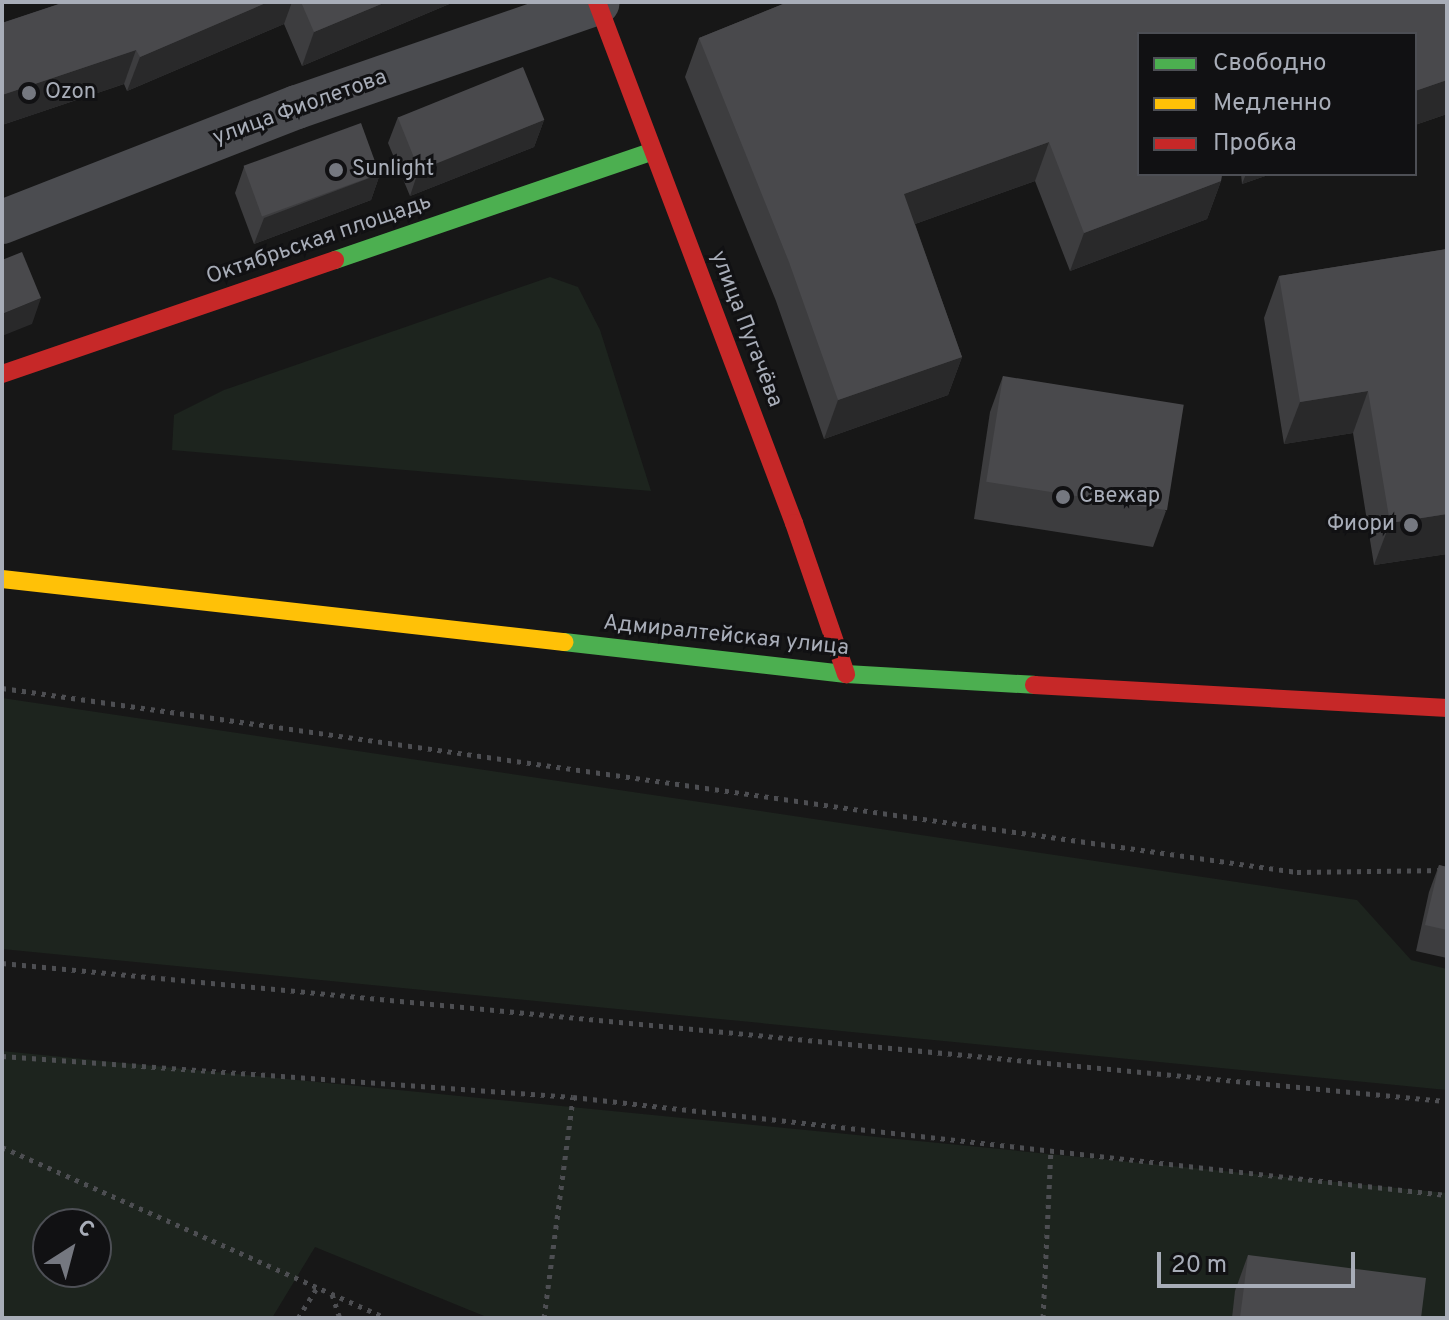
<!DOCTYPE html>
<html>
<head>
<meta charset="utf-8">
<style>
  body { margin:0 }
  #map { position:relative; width:1449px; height:1320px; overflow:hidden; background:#171717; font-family:Overpass,sans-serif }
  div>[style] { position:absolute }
  .green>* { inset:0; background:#1d241e }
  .path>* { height:5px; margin-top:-2.5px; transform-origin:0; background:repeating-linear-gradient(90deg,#4d4e52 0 4px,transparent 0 10px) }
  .street>* { height:44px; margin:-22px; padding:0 22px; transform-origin:22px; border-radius:22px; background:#4b4c50 }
  .fast>* { height:18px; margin:-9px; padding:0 9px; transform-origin:9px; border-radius:9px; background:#4caf50 }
  .slow>* { height:18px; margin:-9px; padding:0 9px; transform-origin:9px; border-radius:9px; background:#ffc107 }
  .jam>* { height:18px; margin:-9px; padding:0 9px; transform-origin:9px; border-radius:9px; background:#c62828 }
  .wall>* { inset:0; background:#3d3d3f }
  .shaded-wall>* { inset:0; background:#29292a }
  .building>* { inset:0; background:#49494c; transform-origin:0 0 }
  .dots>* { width:22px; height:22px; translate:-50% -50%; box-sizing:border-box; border:4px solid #111113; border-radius:50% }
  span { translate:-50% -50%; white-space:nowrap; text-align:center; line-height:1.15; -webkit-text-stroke:6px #111113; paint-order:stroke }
  .poi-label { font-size:22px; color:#a8adb8 }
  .left { translate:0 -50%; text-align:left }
  .right { translate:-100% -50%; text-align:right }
  .street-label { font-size:22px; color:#a8adb8 }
  .frame { position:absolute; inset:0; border:4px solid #a8adb8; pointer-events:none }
  .legend { position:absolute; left:1137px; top:32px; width:280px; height:144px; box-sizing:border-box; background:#111113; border:2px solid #4d4f55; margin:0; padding:10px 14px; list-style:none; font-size:24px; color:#a8adb8 }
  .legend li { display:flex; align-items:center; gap:16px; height:40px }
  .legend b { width:40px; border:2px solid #4d4f55 }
  .north { position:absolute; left:32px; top:1208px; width:80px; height:80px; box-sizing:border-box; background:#111113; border:2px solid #4d4f55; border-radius:50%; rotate:36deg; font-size:22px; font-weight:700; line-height:32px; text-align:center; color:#a8adb8 }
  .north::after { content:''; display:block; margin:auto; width:28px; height:36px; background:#757880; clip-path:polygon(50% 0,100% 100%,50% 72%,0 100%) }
  .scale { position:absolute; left:1157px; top:1252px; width:198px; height:36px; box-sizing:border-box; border:4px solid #a8adb8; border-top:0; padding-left:10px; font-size:24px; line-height:28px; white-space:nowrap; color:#a8adb8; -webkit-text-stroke:6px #111113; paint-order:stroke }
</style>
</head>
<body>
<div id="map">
  <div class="green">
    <div style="clip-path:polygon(550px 277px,578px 287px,600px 330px,651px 491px,172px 450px,174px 415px,224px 390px)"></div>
    <div style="clip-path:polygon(2px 698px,1357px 900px,1411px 960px,1447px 969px,1447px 1090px,2px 949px)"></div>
    <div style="clip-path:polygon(evenodd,2px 1051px,1447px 1193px,1447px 1318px,489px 1318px,315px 1247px,272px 1318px,2px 1318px,2px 1051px,48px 1224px,96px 1224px,96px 1272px,48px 1272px,48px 1224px)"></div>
  </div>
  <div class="path">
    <div style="left:2px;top:688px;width:1308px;rotate:8.09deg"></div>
    <div style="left:1297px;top:872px;width:150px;rotate:-0.8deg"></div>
    <div style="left:2px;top:963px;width:1452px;rotate:5.46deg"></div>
    <div style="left:2px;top:1056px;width:572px;rotate:4.11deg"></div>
    <div style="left:573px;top:1097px;width:879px;rotate:6.4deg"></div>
    <div style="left:2px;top:1147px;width:420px;rotate:24deg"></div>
    <div style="left:332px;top:1294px;width:25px;rotate:72deg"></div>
    <div style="left:298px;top:1318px;width:36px;rotate:-58deg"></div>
    <div style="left:544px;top:1318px;width:223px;rotate:-82.5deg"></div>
    <div style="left:1043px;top:1318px;width:168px;rotate:-87.3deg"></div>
  </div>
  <div class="street">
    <div style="left:2px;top:222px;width:317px;rotate:-21.3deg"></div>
    <div style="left:297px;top:107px;width:318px;rotate:-19.1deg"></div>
  </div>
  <div class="fast">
    <div style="left:335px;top:260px;width:336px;rotate:-18.9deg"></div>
    <div style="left:564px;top:642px;width:284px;rotate:6.5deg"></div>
    <div style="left:846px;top:674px;width:188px;rotate:3.3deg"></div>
  </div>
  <div class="slow">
    <div style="left:2px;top:579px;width:566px;rotate:6.4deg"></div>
  </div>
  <div class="jam">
    <div style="left:597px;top:2px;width:557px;rotate:69.29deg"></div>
    <div style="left:794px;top:523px;width:160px;rotate:71deg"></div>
    <div style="left:2px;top:374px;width:352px;rotate:-18.9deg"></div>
    <div style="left:1034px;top:685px;width:414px;rotate:3.2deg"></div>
  </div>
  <div class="wall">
    <div style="clip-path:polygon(65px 2px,454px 2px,302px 66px,284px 24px,127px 91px,124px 84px,2px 125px,2px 23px)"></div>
    <div style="clip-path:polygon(788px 2px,1447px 2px,1447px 114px,1415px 125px,1415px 34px,1139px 34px,1139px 174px,1222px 174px,1221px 181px,1207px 219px,1070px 271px,1035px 181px,915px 224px,962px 357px,948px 395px,824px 439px,776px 301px,685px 77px,699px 38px)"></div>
    <div style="clip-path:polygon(398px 117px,544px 120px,534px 147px,410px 196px,388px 143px)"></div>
    <div style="clip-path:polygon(244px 167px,380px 174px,371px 200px,254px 244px,235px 193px)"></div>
    <div style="clip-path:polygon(1241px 174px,1271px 174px,1242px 184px)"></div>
    <div style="clip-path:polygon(1447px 249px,1447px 554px,1374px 565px,1353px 433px,1284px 444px,1264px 318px,1279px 276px)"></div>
    <div style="clip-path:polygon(1003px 376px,1166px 511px,1153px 547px,974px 519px,990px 412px)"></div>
    <div style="clip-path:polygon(1439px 865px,1447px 867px,1447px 958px,1416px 951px,1429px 892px)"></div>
    <div style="clip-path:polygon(1248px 1255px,1421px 1318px,1232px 1318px,1235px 1291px)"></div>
  </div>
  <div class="shaded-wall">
    <div style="clip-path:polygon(268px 2px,292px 2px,284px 24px,127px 91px,140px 57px)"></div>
    <div style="clip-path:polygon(386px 2px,454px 2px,302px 66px,314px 32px)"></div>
    <div style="clip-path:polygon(136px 50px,124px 84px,2px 125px,2px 95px)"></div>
    <div style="clip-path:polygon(1447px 80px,1447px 114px,1415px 125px,1415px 91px)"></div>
    <div style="clip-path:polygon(544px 120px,534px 147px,410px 196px,419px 169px)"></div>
    <div style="clip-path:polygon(1049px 142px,1035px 181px,890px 233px,904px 194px)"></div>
    <div style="clip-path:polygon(380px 174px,371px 200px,254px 244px,264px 218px)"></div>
    <div style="clip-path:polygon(1246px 174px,1271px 174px,1242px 184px)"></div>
    <div style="clip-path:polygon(1221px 181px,1207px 219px,1070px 271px,1084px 233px)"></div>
    <div style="clip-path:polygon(41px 298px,32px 324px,2px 336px,2px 314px)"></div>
    <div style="clip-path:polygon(962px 357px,948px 395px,824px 439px,838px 400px)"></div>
    <div style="clip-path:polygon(1368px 391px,1353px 433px,1284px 444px,1300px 402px)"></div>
    <div style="clip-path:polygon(1447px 514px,1447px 554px,1374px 565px,1390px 523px)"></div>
  </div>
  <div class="building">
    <div style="clip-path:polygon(65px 2px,268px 2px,140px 57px,136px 50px,2px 95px,2px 23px)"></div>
    <div style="clip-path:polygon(301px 2px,386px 2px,314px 32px)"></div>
    <div style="clip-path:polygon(788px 2px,1447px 2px,1447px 80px,1415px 91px,1415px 34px,1139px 34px,1139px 174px,1222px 174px,1221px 181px,1084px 233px,1049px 142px,904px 194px,962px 357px,838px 400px,789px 262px,699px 38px)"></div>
    <div style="left:523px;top:67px;width:57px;height:135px;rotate:68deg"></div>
    <div style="left:361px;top:123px;width:54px;height:125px;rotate:70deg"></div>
    <div style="clip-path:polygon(1447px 249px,1447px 514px,1390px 523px,1368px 391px,1300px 402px,1279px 276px)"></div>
    <div style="clip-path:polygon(22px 252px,41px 298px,2px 314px,2px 260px)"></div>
    <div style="left:1003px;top:376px;width:183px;height:107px;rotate:9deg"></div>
    <div style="clip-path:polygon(1439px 865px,1447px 867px,1447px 930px,1425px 925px)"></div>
    <div style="clip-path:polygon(1248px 1255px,1426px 1278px,1421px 1318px,1240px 1318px)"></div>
  </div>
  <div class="dots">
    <div style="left:29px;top:93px;background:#757880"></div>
    <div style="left:336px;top:170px;background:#757880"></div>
    <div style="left:1063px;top:497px;background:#757880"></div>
    <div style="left:1411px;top:525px;background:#757880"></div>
  </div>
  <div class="poi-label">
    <span class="left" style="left:45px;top:93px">Ozon</span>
    <span class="left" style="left:352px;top:170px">Sunlight</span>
    <span class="left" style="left:1079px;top:497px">Свежар</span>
    <span class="right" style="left:1395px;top:525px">Фиори</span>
  </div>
  <div class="street-label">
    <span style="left:300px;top:108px;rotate:-20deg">улица Фиолетова</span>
    <span style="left:319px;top:240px;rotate:-19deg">Октябрьская площадь</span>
    <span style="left:746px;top:329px;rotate:69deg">улица Пугачёва</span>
    <span style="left:726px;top:636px;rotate:6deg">Адмиралтейская улица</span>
  </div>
  <div class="frame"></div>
  <ul class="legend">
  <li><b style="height:10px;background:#4caf50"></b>Свободно</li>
  <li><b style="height:10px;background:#ffc107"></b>Медленно</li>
  <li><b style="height:10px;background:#c62828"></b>Пробка</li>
  </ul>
  <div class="north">С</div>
  <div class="scale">20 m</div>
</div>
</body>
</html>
